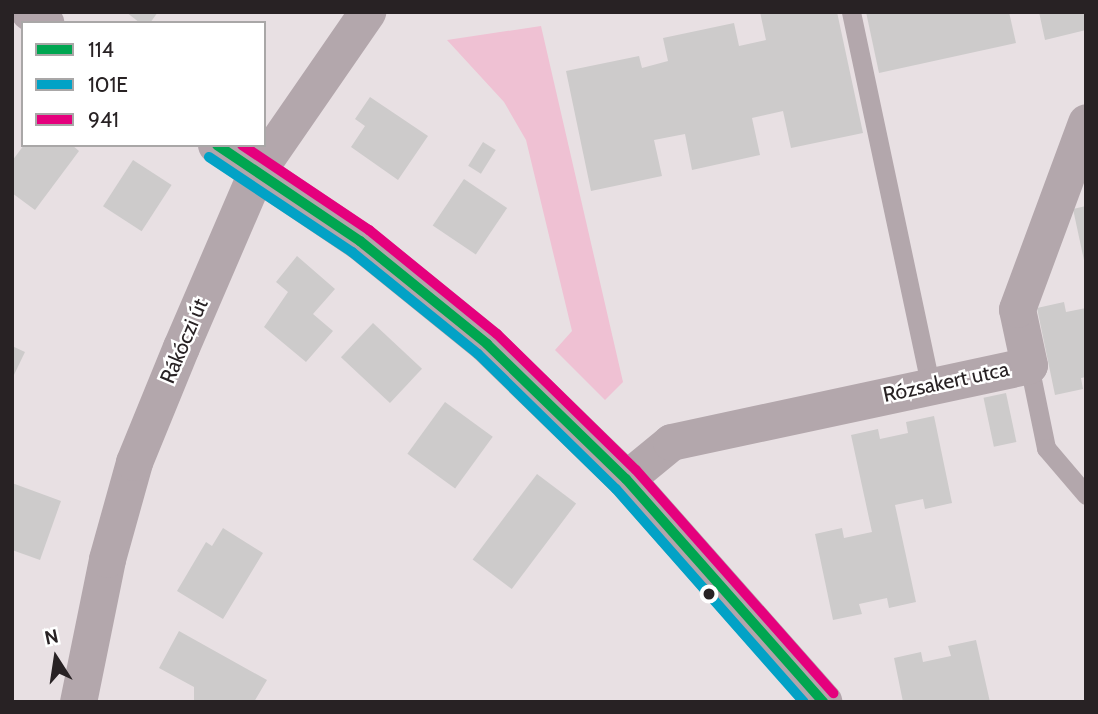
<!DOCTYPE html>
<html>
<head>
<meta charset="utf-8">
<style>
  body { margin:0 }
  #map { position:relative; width:1098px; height:714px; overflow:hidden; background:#e8e0e3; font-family:Cabin,sans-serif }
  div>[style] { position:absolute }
  .green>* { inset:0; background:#efc1d3 }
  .building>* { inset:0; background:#cdcbcb; transform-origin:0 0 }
  .lane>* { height:19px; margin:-9.5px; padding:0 9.5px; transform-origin:9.5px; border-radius:9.5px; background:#b3a7ac }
  .street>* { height:37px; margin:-18.5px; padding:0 18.5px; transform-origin:18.5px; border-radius:18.5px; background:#b3a7ac }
  .secondary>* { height:38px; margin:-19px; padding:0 19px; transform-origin:19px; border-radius:19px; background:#b2a5ab }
  .bus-1>* { height:10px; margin:-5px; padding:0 5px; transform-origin:5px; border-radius:5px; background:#00a651 }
  .bus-2>* { height:10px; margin:-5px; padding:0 5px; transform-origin:5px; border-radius:5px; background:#02a2c6 }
  .bus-3>* { height:10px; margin:-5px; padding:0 5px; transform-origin:5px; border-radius:5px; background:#e5007d }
  .dots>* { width:19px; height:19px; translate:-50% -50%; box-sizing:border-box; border:4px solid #fff; border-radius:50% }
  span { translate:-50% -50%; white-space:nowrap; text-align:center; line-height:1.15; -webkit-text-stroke:5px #fff; paint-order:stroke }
  .street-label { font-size:21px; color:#282224 }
  .frame { position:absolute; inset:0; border:14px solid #282224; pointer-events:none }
  .legend { position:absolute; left:21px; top:21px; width:245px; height:126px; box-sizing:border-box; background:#fff; border:2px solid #a9a7a7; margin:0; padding:9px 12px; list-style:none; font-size:21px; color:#282224 }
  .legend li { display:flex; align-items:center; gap:14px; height:35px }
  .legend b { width:35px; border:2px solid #a9a7a7 }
  .north { position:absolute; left:21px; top:623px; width:70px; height:70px; -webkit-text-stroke:5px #fff; paint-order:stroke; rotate:348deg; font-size:19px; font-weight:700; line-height:28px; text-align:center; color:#282224 }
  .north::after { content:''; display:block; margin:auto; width:24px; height:32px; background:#282224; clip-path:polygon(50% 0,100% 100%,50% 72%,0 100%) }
</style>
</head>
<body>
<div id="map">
  <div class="green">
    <div style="clip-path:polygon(541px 26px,623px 382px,605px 400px,555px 350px,572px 331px,526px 140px,504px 102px,447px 40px)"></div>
  </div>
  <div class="building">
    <div style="clip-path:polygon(126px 12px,158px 12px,150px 23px,140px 23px)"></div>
    <div style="clip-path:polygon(760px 12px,837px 12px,863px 133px,791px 148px,783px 111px,752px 118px,760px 155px,692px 170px,685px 134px,654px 140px,662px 176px,591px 191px,566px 71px,639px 56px,642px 68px,668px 61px,663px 38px,734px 23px,739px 46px,766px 40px)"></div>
    <div style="clip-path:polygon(866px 12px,1009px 12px,1016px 43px,879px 73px)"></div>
    <div style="clip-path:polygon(1039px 12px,1086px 12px,1086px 30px,1045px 40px)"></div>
    <div style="clip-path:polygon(370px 97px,428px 136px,398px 180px,351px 147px,365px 126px,355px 119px)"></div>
    <div style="left:483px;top:142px;width:15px;height:28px;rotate:32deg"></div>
    <div style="clip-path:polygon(24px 145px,72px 145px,79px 151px,35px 210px,12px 193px,12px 161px)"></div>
    <div style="left:133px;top:160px;width:46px;height:55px;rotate:33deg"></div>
    <div style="left:464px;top:179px;width:52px;height:56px;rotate:34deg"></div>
    <div style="clip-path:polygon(1086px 206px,1086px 265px,1085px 265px,1073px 209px)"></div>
    <div style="clip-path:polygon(297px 256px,335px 289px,313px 314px,333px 331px,306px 362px,264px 327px,288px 292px,276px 282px)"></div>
    <div style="clip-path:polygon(1064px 302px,1066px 312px,1086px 308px,1086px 377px,1081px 378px,1083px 389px,1055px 395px,1037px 308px)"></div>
    <div style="left:373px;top:323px;width:67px;height:47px;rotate:43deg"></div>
    <div style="clip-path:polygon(12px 346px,25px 352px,12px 379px)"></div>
    <div style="left:1006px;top:393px;width:50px;height:23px;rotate:78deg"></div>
    <div style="left:445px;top:402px;width:59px;height:64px;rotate:36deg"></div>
    <div style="clip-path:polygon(934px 416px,952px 503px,925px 509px,923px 499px,895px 505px,916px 602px,889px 608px,887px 598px,859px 604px,862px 614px,833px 620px,815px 534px,842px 528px,844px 538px,872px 532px,851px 435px,878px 429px,880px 439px,908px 433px,906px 422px)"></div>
    <div style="left:537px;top:474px;width:49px;height:107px;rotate:37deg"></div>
    <div style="clip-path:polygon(12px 483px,61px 501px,40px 560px,12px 550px)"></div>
    <div style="clip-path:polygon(223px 528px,263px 553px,223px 619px,177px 591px,206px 542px,212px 546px)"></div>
    <div style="clip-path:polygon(179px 631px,267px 680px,254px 702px,194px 702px,194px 687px,159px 668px)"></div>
    <div style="clip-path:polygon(976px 640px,990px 702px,903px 702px,894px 658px,921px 652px,923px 662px,951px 656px,948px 646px)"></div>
  </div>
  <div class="lane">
    <div style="left:851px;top:12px;width:381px;rotate:78deg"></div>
    <div style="left:1029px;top:365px;width:85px;rotate:78.4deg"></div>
    <div style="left:1046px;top:448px;width:62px;rotate:49.6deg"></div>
  </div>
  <div class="street">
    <div style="left:626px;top:479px;width:58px;rotate:-39.4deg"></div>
    <div style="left:671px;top:442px;width:366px;rotate:-12.1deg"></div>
    <div style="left:1029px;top:365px;width:57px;rotate:-102.1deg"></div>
    <div style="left:1017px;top:309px;width:199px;rotate:-69.7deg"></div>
    <div style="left:78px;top:702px;width:146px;rotate:-78.5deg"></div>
    <div style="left:107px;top:559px;width:101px;rotate:-74.4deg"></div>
    <div style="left:134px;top:462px;width:124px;rotate:-67.8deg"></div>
    <div style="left:181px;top:347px;width:189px;rotate:-66.7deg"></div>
    <div style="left:256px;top:173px;width:196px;rotate:-55.4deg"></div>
  </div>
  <div class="secondary">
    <div style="left:30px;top:12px;width:19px;rotate:36deg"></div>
    <div style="left:217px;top:145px;width:172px;rotate:33.9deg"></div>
    <div style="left:360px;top:241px;width:164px;rotate:39deg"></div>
    <div style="left:487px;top:344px;width:194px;rotate:44.2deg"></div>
    <div style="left:626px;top:479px;width:298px;rotate:48.5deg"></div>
  </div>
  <div class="bus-1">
    <div style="left:217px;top:145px;width:172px;rotate:33.9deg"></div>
    <div style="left:360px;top:241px;width:164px;rotate:39deg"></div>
    <div style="left:487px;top:344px;width:194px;rotate:44.2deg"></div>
    <div style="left:626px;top:479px;width:298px;rotate:48.5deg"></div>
  </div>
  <div class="bus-2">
    <div style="left:209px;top:157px;width:172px;rotate:33.6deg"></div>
    <div style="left:352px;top:252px;width:162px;rotate:39deg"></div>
    <div style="left:478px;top:354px;width:193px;rotate:44.4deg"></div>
    <div style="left:616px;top:489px;width:284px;rotate:48.6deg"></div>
  </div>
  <div class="bus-3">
    <div style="left:242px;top:145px;width:153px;rotate:33.8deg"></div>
    <div style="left:369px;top:230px;width:165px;rotate:39.1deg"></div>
    <div style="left:497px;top:334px;width:194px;rotate:44.4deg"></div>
    <div style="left:636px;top:470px;width:298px;rotate:48.5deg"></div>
  </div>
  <div class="dots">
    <div style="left:709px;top:594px;background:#282224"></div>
  </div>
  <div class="street-label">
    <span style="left:184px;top:341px;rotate:-67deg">Rákóczi út</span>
    <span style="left:946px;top:382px;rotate:-12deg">Rózsakert utca</span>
  </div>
  <div class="frame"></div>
  <ul class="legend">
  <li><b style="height:9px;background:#00a651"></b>114</li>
  <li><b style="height:9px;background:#02a2c6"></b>101E</li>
  <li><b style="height:9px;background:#e5007d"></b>941</li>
  </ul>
  <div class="north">N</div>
</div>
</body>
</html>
